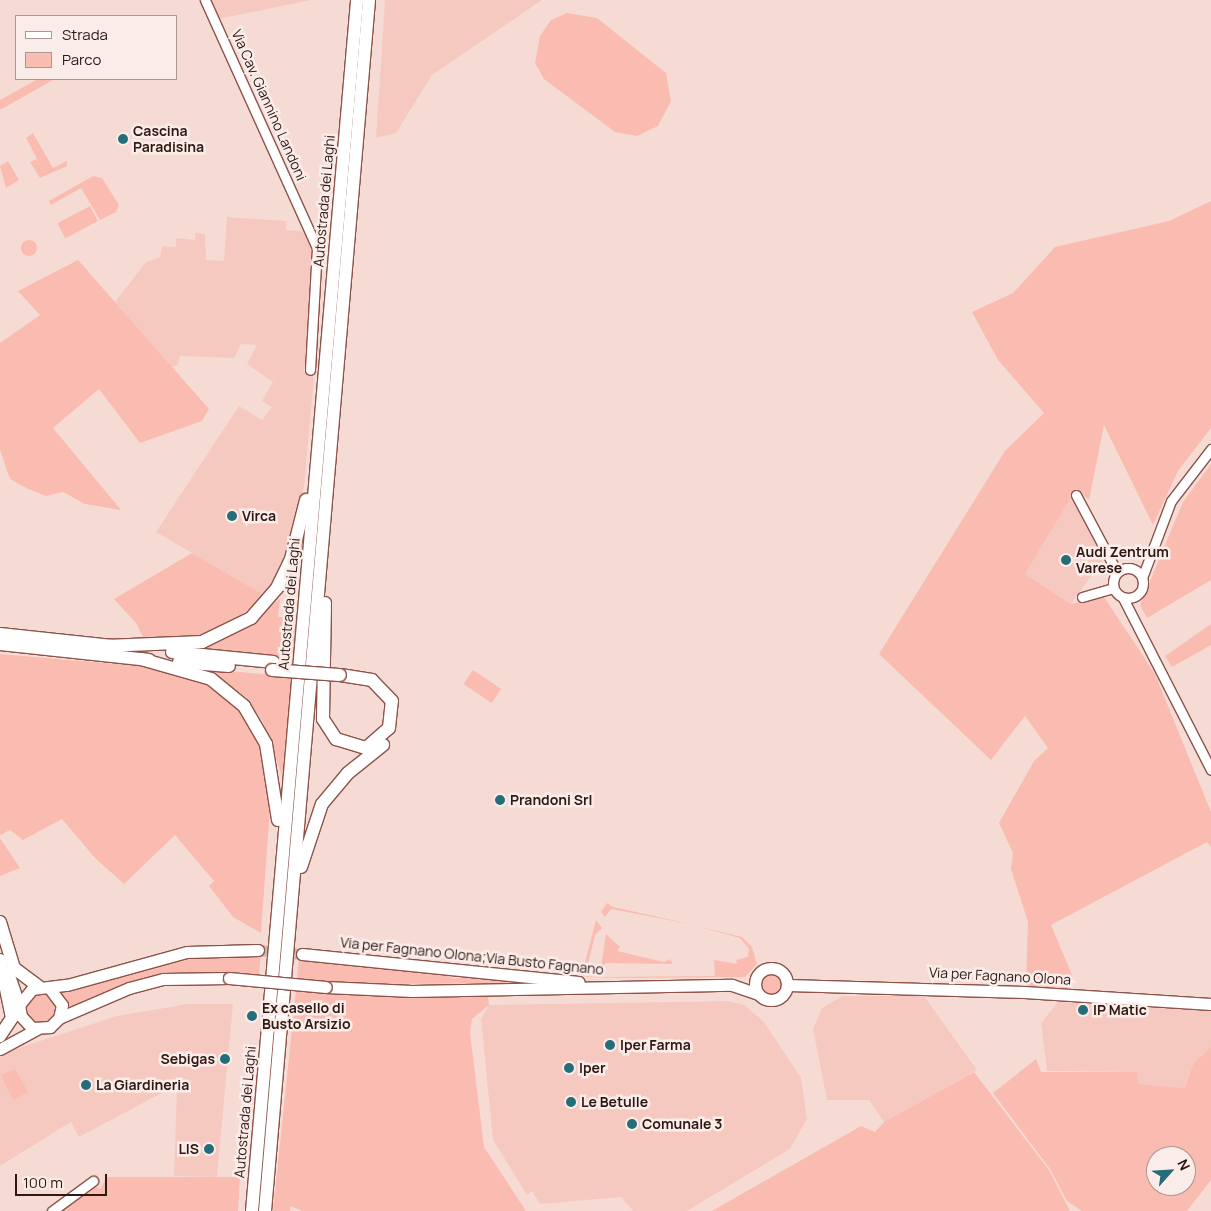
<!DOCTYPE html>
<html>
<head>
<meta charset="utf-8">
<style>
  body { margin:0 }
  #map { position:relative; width:1211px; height:1211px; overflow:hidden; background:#f6dbd5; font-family:Manrope,sans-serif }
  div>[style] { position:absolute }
  .built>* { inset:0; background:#f6c9c0 }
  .green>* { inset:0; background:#fabcb0; transform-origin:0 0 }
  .round { border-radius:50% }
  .major-tunnel>* { height:11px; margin-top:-5.5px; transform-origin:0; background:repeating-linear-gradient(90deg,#ceb4ae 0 11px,transparent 0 16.5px) }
  .roads { filter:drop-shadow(1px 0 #8c5349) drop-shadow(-1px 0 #8c5349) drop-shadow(0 1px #8c5349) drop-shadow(0 -1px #8c5349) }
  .minor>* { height:9px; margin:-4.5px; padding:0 4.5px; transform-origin:4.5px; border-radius:4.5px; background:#fff }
  .minor>.ring { margin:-4.5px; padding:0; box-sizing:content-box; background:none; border:9px solid #fff; border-radius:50% }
  .major>* { height:11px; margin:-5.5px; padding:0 5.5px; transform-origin:5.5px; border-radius:5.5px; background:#fff }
  .major>.ring { margin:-5.5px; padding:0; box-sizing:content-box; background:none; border:11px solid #fff; border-radius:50% }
  .highway>* { height:12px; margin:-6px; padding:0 6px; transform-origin:6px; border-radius:6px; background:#fff }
  .bridges { filter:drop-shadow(1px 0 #8c5349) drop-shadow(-1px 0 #8c5349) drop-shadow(0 1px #8c5349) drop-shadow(0 -1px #8c5349) }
  .major-bridge>* { height:11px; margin:-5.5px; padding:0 5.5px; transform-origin:5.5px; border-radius:5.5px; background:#fff }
  .highway-bridge>* { height:12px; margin:-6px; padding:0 6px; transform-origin:6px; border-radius:6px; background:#fff }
  .dots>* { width:14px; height:14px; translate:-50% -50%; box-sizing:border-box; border:2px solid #faece9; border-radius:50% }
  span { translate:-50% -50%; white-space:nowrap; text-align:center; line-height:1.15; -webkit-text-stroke:5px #faece9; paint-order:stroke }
  .street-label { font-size:14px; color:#2f1813 }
  .poi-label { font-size:14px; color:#2f1813; font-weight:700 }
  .left { translate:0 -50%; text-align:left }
  .right { translate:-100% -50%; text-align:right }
  .legend { position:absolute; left:15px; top:15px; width:162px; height:65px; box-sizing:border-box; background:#faece9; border:1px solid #a99793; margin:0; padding:6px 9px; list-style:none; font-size:15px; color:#2f1813 }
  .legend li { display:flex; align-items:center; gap:10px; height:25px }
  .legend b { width:25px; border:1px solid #a99793 }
  .north { position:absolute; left:1146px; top:1146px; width:50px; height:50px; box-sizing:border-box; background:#faece9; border:1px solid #a99793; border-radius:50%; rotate:64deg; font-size:14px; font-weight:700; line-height:20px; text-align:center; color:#2f1813 }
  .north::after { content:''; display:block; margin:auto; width:18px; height:22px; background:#266d7a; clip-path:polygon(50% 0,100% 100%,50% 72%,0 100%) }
  .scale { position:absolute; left:15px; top:1174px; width:92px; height:22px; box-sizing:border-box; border:2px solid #2f1813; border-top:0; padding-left:6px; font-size:15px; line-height:18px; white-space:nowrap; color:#2f1813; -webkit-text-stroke:4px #faece9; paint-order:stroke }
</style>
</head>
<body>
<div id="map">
  <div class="built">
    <div style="clip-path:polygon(208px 0,311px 0,218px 19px)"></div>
    <div style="clip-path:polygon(385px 0,542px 0,432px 75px,396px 133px,376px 138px)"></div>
    <div style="clip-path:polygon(227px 217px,286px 221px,286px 230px,308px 232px,314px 250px,304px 373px,314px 377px,304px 486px,294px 539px,266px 596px,156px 532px,239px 406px,262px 420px,272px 407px,262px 401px,273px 382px,247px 364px,257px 345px,241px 344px,234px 358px,180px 356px,178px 365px,172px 367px,115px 302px,146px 262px,160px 257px,162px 246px,176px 247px,176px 238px,195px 240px,195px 233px,205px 234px,206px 260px,224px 261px)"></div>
    <div style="clip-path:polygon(1073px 493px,1107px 554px,1071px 604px,1025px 574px)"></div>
    <div style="clip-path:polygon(843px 996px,924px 996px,977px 1070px,884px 1122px,869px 1100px,827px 1100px,813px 1029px,822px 1008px)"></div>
    <div style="clip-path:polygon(728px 1001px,744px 1005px,764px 1022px,801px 1078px,807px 1119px,790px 1149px,687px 1211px,633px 1211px,621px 1197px,540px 1204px,532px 1191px,527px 1195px,493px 1140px,481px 1019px,489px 1005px)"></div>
    <div style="clip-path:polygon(1058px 1002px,1211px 1011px,1211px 1047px,1193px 1064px,1185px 1088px,1137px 1084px,1137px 1072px,1047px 1071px,1041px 1023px)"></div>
    <div style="clip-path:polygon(188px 1004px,233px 1004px,217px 1177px,174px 1176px,177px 1085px,79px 1137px,71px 1122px,0 1166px,0 1054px,117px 1016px)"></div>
  </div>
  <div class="green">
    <div style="clip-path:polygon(567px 13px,597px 18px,666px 73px,671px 101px,658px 126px,637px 136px,615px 132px,544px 79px,535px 63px,540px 36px,551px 20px)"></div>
    <div style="clip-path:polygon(38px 79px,53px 80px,0 110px,0 100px)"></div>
    <div style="clip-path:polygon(33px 133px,53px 168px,67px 161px,67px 166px,40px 178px,30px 162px,37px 159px,26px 138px)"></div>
    <div style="clip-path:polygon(8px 161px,19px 180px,6px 188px,0 166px)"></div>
    <div style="clip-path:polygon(93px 176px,102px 178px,119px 205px,116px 212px,100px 220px,81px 188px,51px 205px,49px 201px)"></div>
    <div style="clip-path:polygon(1211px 201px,1211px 428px,1178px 471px,1153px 525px,1104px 425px,1089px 500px,1076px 489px,1025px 574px,1071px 604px,1104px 597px,1155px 674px,1211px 812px,1211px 847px,1207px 842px,1051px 925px,1072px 975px,1068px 988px,1026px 986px,1028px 922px,1011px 869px,1013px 853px,999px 823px,1034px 761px,1048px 748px,1025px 716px,991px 760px,879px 654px,1005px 451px,1044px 413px,998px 360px,972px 312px,1013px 293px,1055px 247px,1169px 221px)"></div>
    <div style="left:90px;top:206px;width:17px;height:37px;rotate:62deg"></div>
    <div class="round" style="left:21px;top:240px;width:16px;height:16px"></div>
    <div style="clip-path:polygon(78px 260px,209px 409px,202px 421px,140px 443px,99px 389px,53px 428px,121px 510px,85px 504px,63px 492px,46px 496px,28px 489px,10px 479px,0 450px,0 343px,40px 315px,18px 291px)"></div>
    <div style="clip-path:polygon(1211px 464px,1211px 580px,1147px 618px,1140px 605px,1183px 502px)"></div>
    <div style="clip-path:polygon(192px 553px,266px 596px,229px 624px,191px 638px,145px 641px,136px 623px,114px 599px)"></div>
    <div style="clip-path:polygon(280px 599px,278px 617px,296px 618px,294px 657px,184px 651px,213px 645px)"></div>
    <div style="clip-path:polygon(1211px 624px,1211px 645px,1172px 667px,1165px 656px)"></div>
    <div style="clip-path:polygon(0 654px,162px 668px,192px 677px,237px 703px,258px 736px,271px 794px,261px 933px,233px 917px,209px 886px,214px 881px,175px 835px,124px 884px,95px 858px,62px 819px,23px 840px,10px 830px,0 835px)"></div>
    <div style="clip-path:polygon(207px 669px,293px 677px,283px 779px,263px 722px,246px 697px)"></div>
    <div style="left:473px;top:670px;width:34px;height:17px;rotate:34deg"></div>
    <div style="clip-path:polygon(0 838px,20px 868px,0 876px)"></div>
    <div style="clip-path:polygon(607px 903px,613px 907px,690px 924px,611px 909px,605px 917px,601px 912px)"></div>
    <div style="clip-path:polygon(596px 920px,602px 928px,595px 935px,587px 968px,592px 967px,601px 977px,715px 976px,714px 960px,737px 964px,736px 960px,748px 957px,749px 949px,740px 938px,696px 926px,742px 937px,752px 947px,757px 964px,745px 977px,624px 978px,587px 977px,582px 974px)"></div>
    <div style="clip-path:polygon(606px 934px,620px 947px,617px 951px,664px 962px,670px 959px,673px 964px,606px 963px,601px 967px)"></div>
    <div style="clip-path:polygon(261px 954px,259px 975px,177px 974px,125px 985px,67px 1008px,62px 992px,179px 958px)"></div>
    <div style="clip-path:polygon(299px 957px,439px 970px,454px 979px,473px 974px,554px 983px,350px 984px,297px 979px)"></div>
    <div class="round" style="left:761px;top:973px;width:22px;height:22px"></div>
    <div style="clip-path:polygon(296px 990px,389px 997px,488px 997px,489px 1005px,472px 1019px,470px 1032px,484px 1147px,526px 1211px,302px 1211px,291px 1206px,290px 1211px,273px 1211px)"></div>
    <div class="round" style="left:24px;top:992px;width:32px;height:32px"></div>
    <div style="clip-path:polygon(evenodd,1211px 1047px,1211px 1180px,1187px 1211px,1082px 1211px,1067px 1201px,1050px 1169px,993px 1093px,1036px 1059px,1041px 1072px,1137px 1072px,1138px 1084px,1185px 1088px,1193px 1064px,1211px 1047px,1156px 1156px,1186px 1156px,1186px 1186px,1156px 1186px,1156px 1156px)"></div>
    <div style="clip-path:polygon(15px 1069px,28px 1092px,13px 1100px,1px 1075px)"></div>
    <div style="clip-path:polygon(974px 1072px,1049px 1170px,1070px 1211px,712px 1211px,861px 1126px,875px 1132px,884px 1122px)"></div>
    <div style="clip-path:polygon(107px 1177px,240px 1177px,238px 1211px,57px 1211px,93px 1185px,100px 1189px)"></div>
  </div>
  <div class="major-tunnel">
    <div style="left:258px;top:950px;width:44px;rotate:5.2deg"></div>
  </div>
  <div class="roads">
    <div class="minor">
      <div style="left:205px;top:0;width:272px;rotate:65.7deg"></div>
      <div style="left:317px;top:248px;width:122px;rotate:93.3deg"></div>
      <div style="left:1076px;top:495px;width:87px;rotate:62deg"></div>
      <div class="ring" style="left:1113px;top:568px;width:21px;height:21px"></div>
      <div style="left:1142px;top:578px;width:82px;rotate:-69.4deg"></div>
      <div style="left:1171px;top:501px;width:66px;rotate:-52.4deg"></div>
      <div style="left:1082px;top:597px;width:32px;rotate:-16deg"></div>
      <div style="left:1123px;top:598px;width:193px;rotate:62.9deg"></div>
      <div style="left:52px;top:1211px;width:51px;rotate:-36.2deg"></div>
    </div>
    <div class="major">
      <div style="left:302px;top:954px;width:278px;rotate:5.8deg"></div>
      <div class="ring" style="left:755px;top:968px;width:21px;height:21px"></div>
      <div style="left:788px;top:985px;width:236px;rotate:1.7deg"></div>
      <div style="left:1024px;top:992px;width:187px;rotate:3.7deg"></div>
      <div style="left:326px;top:987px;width:86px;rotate:2.7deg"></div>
      <div style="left:412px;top:991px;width:320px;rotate:-1.1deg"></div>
      <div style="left:732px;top:985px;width:28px;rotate:19deg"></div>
      <div style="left:50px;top:989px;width:20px;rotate:53deg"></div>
      <div style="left:62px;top:1005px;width:13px;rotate:103deg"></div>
      <div style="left:59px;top:1018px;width:13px;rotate:135deg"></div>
      <div style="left:50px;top:1027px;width:18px;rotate:177deg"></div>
      <div style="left:32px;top:1028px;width:16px;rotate:-133deg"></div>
      <div style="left:21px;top:1016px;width:11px;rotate:-100deg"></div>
      <div style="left:19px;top:1005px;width:21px;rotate:-51deg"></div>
      <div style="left:32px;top:989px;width:35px;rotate:-7deg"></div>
      <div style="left:67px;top:985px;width:124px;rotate:-15.4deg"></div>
      <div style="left:187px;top:952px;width:71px;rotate:-1.6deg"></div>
      <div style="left:59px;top:1018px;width:76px;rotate:-23.2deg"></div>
      <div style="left:129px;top:988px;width:35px;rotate:-15deg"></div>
      <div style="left:163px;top:979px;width:66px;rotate:-0.9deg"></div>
      <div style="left:0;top:1049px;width:42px;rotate:-28.4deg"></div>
    </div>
    <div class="highway">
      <div style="left:325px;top:603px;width:116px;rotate:91deg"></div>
      <div style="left:323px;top:719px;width:24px;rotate:57deg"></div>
      <div style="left:336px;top:739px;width:31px;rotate:17deg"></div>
      <div style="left:366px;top:748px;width:30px;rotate:-41deg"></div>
      <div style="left:389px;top:728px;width:27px;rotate:-84deg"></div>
      <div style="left:392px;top:701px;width:29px;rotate:-134deg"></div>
      <div style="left:372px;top:680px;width:32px;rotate:-171deg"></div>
      <div style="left:0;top:634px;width:113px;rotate:6.1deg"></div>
      <div style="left:0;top:644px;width:150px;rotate:6.1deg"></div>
      <div style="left:105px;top:646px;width:97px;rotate:-2.4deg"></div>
      <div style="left:202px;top:642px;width:55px;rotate:-26.1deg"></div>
      <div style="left:251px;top:618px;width:40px;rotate:-49deg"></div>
      <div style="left:277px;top:588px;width:32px;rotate:-64deg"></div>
      <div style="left:291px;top:559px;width:61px;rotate:-75.7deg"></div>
      <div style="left:172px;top:652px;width:102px;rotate:5.6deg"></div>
      <div style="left:141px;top:659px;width:73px;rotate:15.9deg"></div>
      <div style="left:211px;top:679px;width:43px;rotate:39.3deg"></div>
      <div style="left:244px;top:706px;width:44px;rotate:59.9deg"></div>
      <div style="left:266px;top:744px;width:77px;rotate:81deg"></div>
      <div style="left:179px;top:662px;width:50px;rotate:4.6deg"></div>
      <div style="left:301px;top:867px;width:66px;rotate:-71.6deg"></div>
      <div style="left:322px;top:804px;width:40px;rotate:-50deg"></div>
      <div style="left:348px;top:773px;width:45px;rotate:-38.7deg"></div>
      <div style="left:0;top:922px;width:48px;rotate:73.1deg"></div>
      <div style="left:14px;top:968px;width:31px;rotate:37deg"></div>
      <div style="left:0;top:960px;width:59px;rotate:78.3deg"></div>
      <div style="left:12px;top:1018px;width:22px;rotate:124deg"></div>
      <div style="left:8px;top:973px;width:34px;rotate:71deg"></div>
      <div style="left:252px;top:1211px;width:1216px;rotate:-85.04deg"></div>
      <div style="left:265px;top:1211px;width:1215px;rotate:-85.09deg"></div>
    </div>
  </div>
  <div class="bridges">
    <div class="major-bridge">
      <div style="left:229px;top:978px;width:97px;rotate:5.3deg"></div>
    </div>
    <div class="highway-bridge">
      <div style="left:272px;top:670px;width:68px;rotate:4.2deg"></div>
    </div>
  </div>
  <div class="dots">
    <div style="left:123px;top:139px;background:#266d7a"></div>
    <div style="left:232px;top:516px;background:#266d7a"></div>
    <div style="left:1066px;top:560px;background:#266d7a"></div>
    <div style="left:500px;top:800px;background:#266d7a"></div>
    <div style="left:1083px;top:1010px;background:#266d7a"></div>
    <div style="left:252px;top:1016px;background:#266d7a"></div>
    <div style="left:610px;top:1045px;background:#266d7a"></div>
    <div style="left:225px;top:1059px;background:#266d7a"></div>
    <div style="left:569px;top:1068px;background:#266d7a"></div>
    <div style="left:86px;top:1085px;background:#266d7a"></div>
    <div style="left:571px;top:1102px;background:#266d7a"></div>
    <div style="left:632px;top:1124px;background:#266d7a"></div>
    <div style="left:209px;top:1149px;background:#266d7a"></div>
  </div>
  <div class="street-label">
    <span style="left:269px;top:105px;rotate:66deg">Via Cav. Giannino Landoni</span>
    <span style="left:324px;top:201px;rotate:-85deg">Autostrada dei Laghi</span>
    <span style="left:289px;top:604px;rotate:-85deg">Autostrada dei Laghi</span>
    <span style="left:472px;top:956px;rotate:6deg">Via per Fagnano Olona;Via Busto Fagnano</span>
    <span style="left:1000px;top:976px;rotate:3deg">Via per Fagnano Olona</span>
    <span style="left:245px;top:1112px;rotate:-85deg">Autostrada dei Laghi</span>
  </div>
  <div class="poi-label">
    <span class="left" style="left:133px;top:139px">Cascina<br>Paradisina</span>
    <span class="left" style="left:242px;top:516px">Virca</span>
    <span class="left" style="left:1076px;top:560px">Audi Zentrum<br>Varese</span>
    <span class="left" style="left:510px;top:800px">Prandoni Srl</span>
    <span class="left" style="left:262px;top:1016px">Ex casello di<br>Busto Arsizio</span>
    <span class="left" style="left:1093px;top:1010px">IP Matic</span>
    <span class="left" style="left:620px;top:1045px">Iper Farma</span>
    <span class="right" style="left:215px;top:1059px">Sebigas</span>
    <span class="left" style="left:579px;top:1068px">Iper</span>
    <span class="left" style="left:96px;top:1085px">La Giardineria</span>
    <span class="left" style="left:581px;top:1102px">Le Betulle</span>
    <span class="left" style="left:642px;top:1124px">Comunale 3</span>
    <span class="right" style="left:199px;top:1149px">LIS</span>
  </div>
  <ul class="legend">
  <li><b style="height:6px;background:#fff"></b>Strada</li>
  <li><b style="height:14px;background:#fabcb0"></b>Parco</li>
  </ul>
  <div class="north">N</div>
  <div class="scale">100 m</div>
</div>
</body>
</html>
